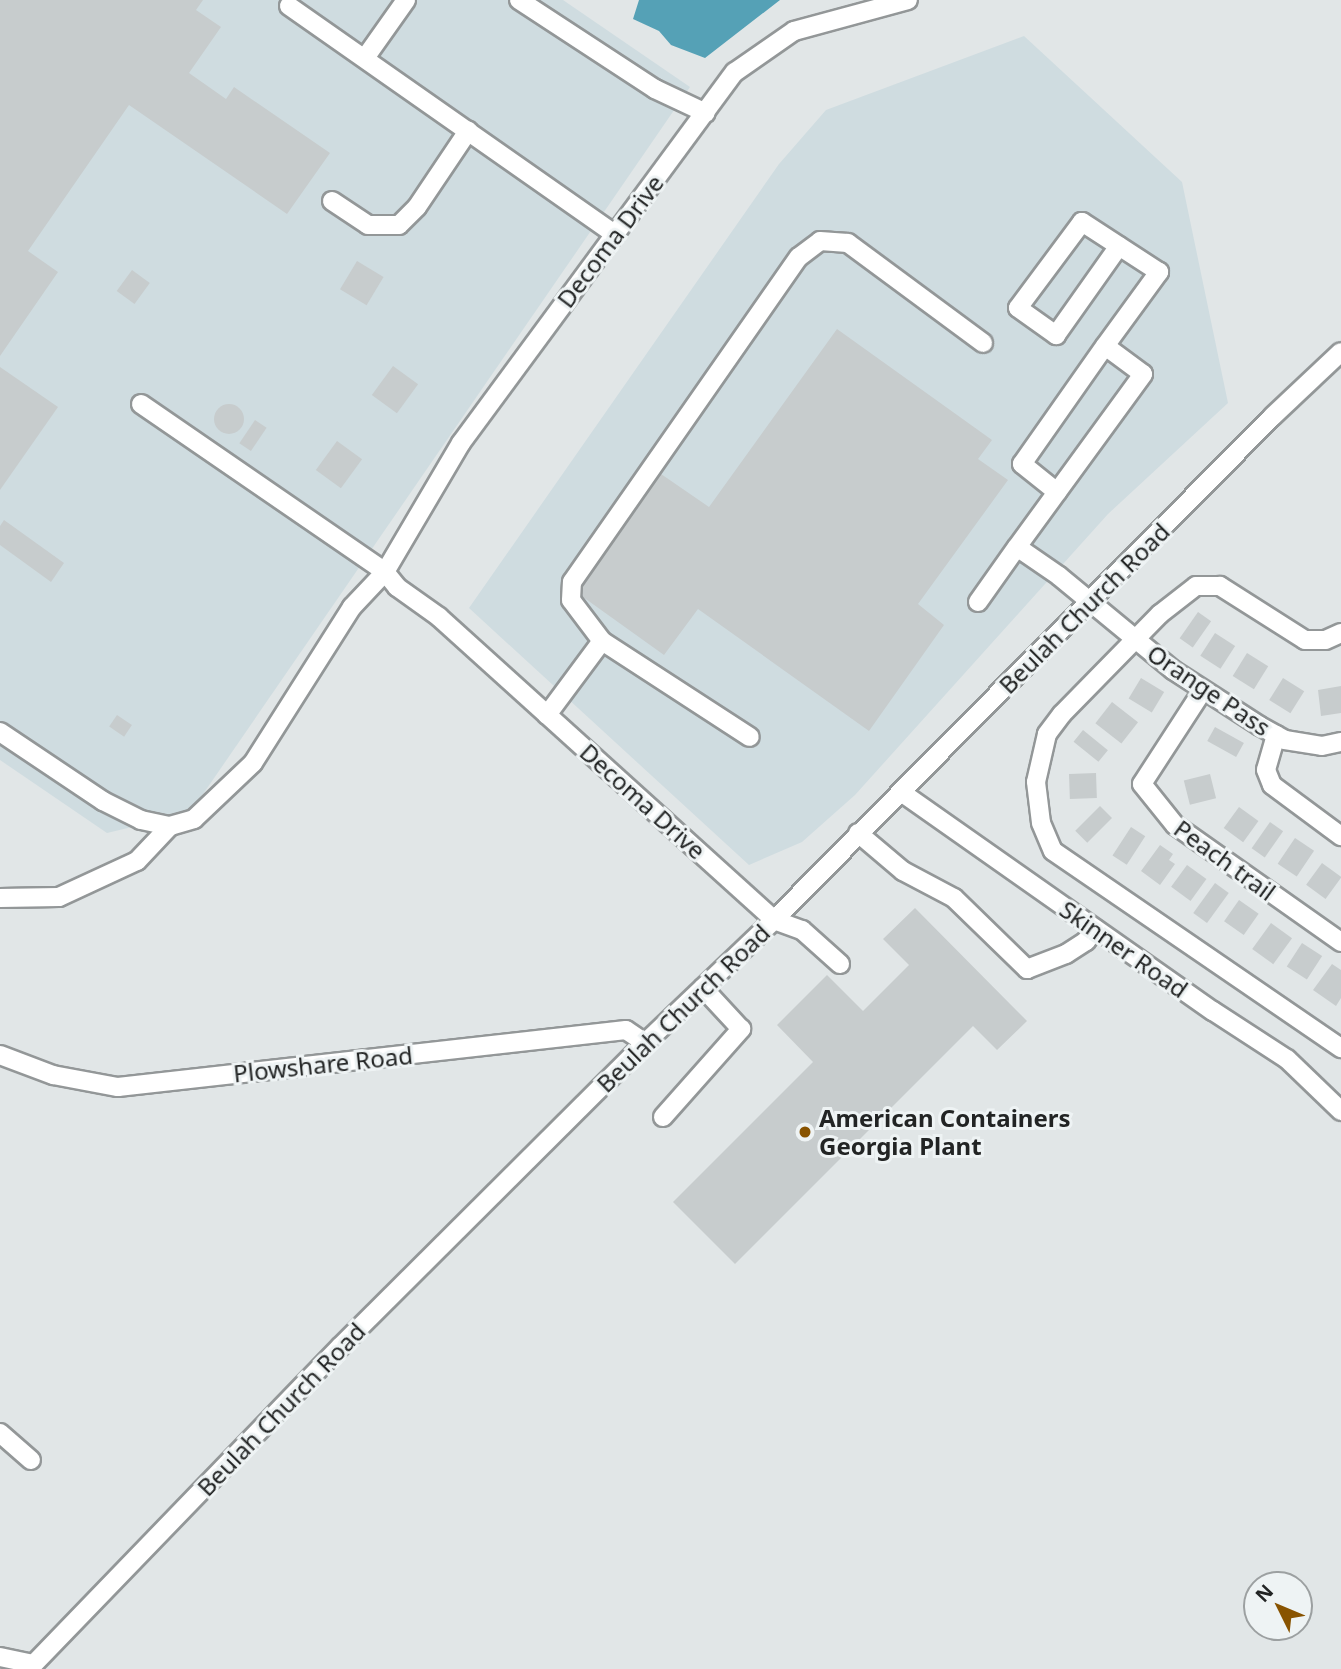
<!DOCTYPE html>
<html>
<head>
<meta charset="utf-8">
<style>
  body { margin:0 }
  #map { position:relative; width:1341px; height:1669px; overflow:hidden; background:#e1e6e7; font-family:"Noto Sans",sans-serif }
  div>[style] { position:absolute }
  .built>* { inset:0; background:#cfdce0 }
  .water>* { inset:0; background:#55a1b6 }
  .building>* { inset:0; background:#c7cccd; transform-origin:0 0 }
  .round { border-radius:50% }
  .roads { filter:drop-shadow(2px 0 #939798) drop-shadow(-2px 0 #939798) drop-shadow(0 2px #939798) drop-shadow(0 -2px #939798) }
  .minor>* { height:18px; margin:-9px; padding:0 9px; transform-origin:9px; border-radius:9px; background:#fff }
  .dots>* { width:19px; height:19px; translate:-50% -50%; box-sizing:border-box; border:4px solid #eef3f4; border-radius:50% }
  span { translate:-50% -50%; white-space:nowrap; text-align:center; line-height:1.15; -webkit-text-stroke:6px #eef3f4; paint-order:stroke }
  .street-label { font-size:24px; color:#222424 }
  .poi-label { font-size:24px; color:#222424; font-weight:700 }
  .left { translate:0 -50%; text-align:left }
  .north { position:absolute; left:1243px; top:1571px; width:70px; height:70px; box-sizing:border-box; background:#eef3f4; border:2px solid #9ca0a1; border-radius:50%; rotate:313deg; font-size:19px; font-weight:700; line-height:28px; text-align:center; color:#222424 }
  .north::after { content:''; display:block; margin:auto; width:24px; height:32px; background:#885300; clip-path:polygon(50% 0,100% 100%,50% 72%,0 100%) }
</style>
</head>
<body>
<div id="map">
  <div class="built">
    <div style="clip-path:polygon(0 0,563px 0,690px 87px,190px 813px,107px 833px,0 760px)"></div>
    <div style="clip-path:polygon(1024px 36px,1182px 182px,1228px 403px,1108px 514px,855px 795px,802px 842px,749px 865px,469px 608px,779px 164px,826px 110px)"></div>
  </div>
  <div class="water">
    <div style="clip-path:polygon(639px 0,780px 0,705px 58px,671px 45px,659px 31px,633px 19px)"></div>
  </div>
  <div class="building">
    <div style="clip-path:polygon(0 0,203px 0,196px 10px,221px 27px,189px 73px,226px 99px,234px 87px,330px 153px,287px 214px,129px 105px,28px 251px,58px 272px,0 356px)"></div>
    <div style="left:357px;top:261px;width:31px;height:33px;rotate:31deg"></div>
    <div style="left:132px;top:270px;width:22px;height:26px;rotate:36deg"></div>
    <div style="clip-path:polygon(837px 329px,992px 440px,978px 459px,1008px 480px,918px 604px,944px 625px,869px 731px,698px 609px,664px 655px,576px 592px,661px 474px,709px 507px)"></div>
    <div style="left:393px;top:366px;width:31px;height:36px;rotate:36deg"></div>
    <div style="clip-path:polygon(0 367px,58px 407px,0 490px)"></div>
    <div class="round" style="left:214px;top:404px;width:30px;height:30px"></div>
    <div style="left:255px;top:420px;width:14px;height:28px;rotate:34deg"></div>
    <div style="left:337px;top:441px;width:31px;height:36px;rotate:36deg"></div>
    <div style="clip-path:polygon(4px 520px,64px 563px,51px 582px,0 545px,0 526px)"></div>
    <div style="left:1198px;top:612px;width:16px;height:32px;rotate:35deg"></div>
    <div style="left:1215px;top:633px;width:24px;height:27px;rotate:33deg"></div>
    <div style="left:1247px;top:653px;width:25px;height:27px;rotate:32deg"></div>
    <div style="left:1141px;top:678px;width:27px;height:24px;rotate:31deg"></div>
    <div style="left:1283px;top:678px;width:25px;height:26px;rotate:32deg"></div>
    <div style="clip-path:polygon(1341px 686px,1341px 713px,1321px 716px,1318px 690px)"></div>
    <div style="left:1112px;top:702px;width:33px;height:27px;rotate:38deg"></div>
    <div style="left:117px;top:715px;width:18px;height:14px;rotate:34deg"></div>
    <div style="left:1215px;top:727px;width:33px;height:16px;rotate:29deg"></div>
    <div style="left:1083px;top:730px;width:32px;height:15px;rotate:39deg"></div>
    <div style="left:1096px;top:773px;width:25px;height:27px;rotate:88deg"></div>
    <div style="left:1210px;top:774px;width:25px;height:27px;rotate:76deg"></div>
    <div style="left:1100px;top:806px;width:17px;height:35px;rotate:45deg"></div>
    <div style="left:1239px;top:807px;width:24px;height:26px;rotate:36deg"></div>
    <div style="left:1270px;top:822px;width:16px;height:32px;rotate:35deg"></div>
    <div style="left:1131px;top:827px;width:17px;height:34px;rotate:33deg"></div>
    <div style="left:1295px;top:838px;width:23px;height:31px;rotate:34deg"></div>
    <div style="clip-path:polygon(1160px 845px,1173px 854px,1169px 860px,1175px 864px,1160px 885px,1141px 871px)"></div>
    <div style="left:1322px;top:863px;width:24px;height:27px;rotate:36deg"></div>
    <div style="left:1187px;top:865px;width:24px;height:27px;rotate:36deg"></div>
    <div style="left:1215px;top:883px;width:17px;height:37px;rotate:36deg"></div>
    <div style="left:1239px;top:900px;width:24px;height:26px;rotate:35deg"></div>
    <div style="clip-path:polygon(915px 908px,1027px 1021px,997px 1050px,973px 1026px,735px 1264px,673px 1202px,813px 1062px,777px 1025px,827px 975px,863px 1011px,909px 965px,883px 939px)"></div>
    <div style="left:1271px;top:923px;width:26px;height:32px;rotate:36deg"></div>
    <div style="left:1302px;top:943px;width:24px;height:28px;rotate:33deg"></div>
    <div style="clip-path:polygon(1332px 964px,1341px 970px,1341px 998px,1336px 1006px,1313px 990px)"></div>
  </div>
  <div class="roads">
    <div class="minor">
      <div style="left:519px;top:0;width:163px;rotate:33.2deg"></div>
      <div style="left:655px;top:89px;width:56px;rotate:25.2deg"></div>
      <div style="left:289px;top:6px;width:398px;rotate:35deg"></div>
      <div style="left:365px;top:58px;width:71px;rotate:-54.7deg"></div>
      <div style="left:332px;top:201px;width:43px;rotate:33.7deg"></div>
      <div style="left:368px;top:225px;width:31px"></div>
      <div style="left:399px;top:225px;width:25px;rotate:-45deg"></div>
      <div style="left:417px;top:207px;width:92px;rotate:-56.1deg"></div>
      <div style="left:141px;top:404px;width:296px;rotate:34.5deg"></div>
      <div style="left:385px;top:572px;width:150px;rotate:-59.5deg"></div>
      <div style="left:461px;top:443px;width:461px;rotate:-53.6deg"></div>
      <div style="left:735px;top:72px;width:72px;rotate:-34.8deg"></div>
      <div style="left:794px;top:31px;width:118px;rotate:-15.2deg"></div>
      <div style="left:1057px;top:492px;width:45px;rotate:-141.3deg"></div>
      <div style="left:1022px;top:464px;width:144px;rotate:-54.9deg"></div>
      <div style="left:1017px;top:547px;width:214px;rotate:-53.9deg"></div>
      <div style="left:1143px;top:374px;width:47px;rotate:-143.6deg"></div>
      <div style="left:1105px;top:346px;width:92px;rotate:-53.9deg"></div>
      <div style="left:1159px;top:272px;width:92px;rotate:-147deg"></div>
      <div style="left:1082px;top:222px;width:107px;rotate:126.7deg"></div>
      <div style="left:1018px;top:308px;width:47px;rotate:35.4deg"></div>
      <div style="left:1056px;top:335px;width:109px;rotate:-54.7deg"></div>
      <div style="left:978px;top:602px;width:67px;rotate:-54.7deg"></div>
      <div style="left:1017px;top:547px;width:51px;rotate:34.6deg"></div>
      <div style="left:1059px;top:576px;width:148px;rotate:39.5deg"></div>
      <div style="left:1173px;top:670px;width:103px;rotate:32.8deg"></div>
      <div style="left:1260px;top:726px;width:29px;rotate:29deg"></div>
      <div style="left:1285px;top:740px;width:37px;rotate:9deg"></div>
      <div style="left:1322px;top:746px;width:19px;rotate:-12deg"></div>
      <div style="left:1341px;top:633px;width:17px;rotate:156deg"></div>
      <div style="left:1325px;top:640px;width:20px;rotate:180deg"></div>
      <div style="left:1305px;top:640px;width:101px;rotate:-147.6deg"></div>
      <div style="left:1220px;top:586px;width:24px;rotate:180deg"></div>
      <div style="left:1196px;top:586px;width:46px;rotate:142.1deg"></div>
      <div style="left:1160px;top:614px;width:140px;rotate:134.4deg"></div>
      <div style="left:1062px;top:714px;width:25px;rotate:127deg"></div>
      <div style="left:1047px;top:734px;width:49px;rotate:102.9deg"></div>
      <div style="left:1036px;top:782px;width:41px;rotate:83deg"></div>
      <div style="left:1041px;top:823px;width:30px;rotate:67deg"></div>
      <div style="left:1053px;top:851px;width:349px;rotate:34.4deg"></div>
      <div style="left:602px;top:641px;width:176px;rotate:33deg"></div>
      <div style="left:1203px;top:690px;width:112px;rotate:123deg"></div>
      <div style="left:1142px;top:784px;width:53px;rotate:51.2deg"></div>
      <div style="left:1175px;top:825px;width:203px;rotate:35.2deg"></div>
      <div style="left:547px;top:715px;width:92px;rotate:-53.4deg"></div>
      <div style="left:602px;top:641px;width:51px;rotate:-127.1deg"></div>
      <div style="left:571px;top:600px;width:18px;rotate:-87deg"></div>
      <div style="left:572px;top:582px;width:396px;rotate:-55.1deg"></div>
      <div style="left:799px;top:257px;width:26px;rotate:-37deg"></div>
      <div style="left:820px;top:241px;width:28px;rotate:4deg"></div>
      <div style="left:848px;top:243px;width:168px;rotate:36.5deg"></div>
      <div style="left:0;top:732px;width:124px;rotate:33.8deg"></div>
      <div style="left:103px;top:801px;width:42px;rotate:26.6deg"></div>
      <div style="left:141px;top:820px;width:30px;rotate:12deg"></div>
      <div style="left:170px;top:826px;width:25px;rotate:-16deg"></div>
      <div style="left:194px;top:819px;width:81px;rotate:-43.5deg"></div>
      <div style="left:253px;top:763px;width:185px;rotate:-57.6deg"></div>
      <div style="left:352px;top:607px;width:48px;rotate:-46.7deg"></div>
      <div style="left:385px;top:572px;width:19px;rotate:51deg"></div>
      <div style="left:397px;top:587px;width:52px;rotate:35.5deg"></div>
      <div style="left:439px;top:617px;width:452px;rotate:42.1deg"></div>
      <div style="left:774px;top:920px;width:30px;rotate:20deg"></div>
      <div style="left:802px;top:930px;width:51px;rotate:41.8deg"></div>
      <div style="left:1276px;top:735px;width:36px;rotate:106deg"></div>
      <div style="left:1266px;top:770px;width:16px;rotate:68deg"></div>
      <div style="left:1272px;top:785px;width:86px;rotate:36.5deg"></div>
      <div style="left:901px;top:792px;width:381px;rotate:35.1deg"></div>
      <div style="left:1213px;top:1011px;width:88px;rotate:33deg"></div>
      <div style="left:1287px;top:1059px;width:75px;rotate:43.9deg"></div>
      <div style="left:858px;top:833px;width:59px;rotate:40.2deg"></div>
      <div style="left:903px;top:871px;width:58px;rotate:27.9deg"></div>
      <div style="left:954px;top:898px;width:102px;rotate:44.2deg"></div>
      <div style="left:1027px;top:969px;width:42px;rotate:-21deg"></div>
      <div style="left:1066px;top:954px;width:24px;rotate:-33deg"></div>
      <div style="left:1086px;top:941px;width:15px;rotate:-53deg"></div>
      <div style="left:0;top:898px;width:59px;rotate:-1deg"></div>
      <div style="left:59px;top:897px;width:86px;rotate:-24.8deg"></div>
      <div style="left:137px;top:861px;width:48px;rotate:-46.7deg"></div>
      <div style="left:0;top:1055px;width:57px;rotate:20.7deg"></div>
      <div style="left:53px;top:1075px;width:66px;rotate:10.5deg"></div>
      <div style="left:118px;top:1087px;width:511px;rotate:-6.4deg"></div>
      <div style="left:626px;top:1030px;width:23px;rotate:34deg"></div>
      <div style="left:663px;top:1117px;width:118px;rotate:-48.4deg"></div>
      <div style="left:741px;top:1029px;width:56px;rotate:-132.8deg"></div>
      <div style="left:0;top:1433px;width:41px;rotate:41.1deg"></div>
      <div style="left:0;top:1657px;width:34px;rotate:12deg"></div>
      <div style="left:29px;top:1669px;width:449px;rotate:-46deg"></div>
      <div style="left:341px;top:1346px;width:429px;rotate:-44.9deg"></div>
      <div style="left:645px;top:1043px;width:178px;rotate:-43.6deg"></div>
      <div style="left:774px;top:920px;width:709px;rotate:-45.29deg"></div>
      <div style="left:1273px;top:416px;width:93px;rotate:-43.3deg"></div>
    </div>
  </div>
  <div class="dots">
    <div style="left:805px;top:1132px;background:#885300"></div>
  </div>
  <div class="street-label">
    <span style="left:610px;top:241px;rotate:-53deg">Decoma Drive</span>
    <span style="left:1084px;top:608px;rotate:-45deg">Beulah Church Road</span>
    <span style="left:1209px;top:690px;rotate:34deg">Orange Pass</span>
    <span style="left:643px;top:801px;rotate:42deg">Decoma Drive</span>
    <span style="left:1225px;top:860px;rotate:36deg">Peach trail</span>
    <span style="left:1124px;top:949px;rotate:35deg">Skinner Road</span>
    <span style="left:683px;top:1008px;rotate:-44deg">Beulah Church Road</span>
    <span style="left:323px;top:1064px;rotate:-6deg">Plowshare Road</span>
    <span style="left:281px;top:1409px;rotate:-46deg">Beulah Church Road</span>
  </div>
  <div class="poi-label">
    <span class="left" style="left:819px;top:1132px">American Containers<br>Georgia Plant</span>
  </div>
  <div class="north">N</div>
</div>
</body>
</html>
